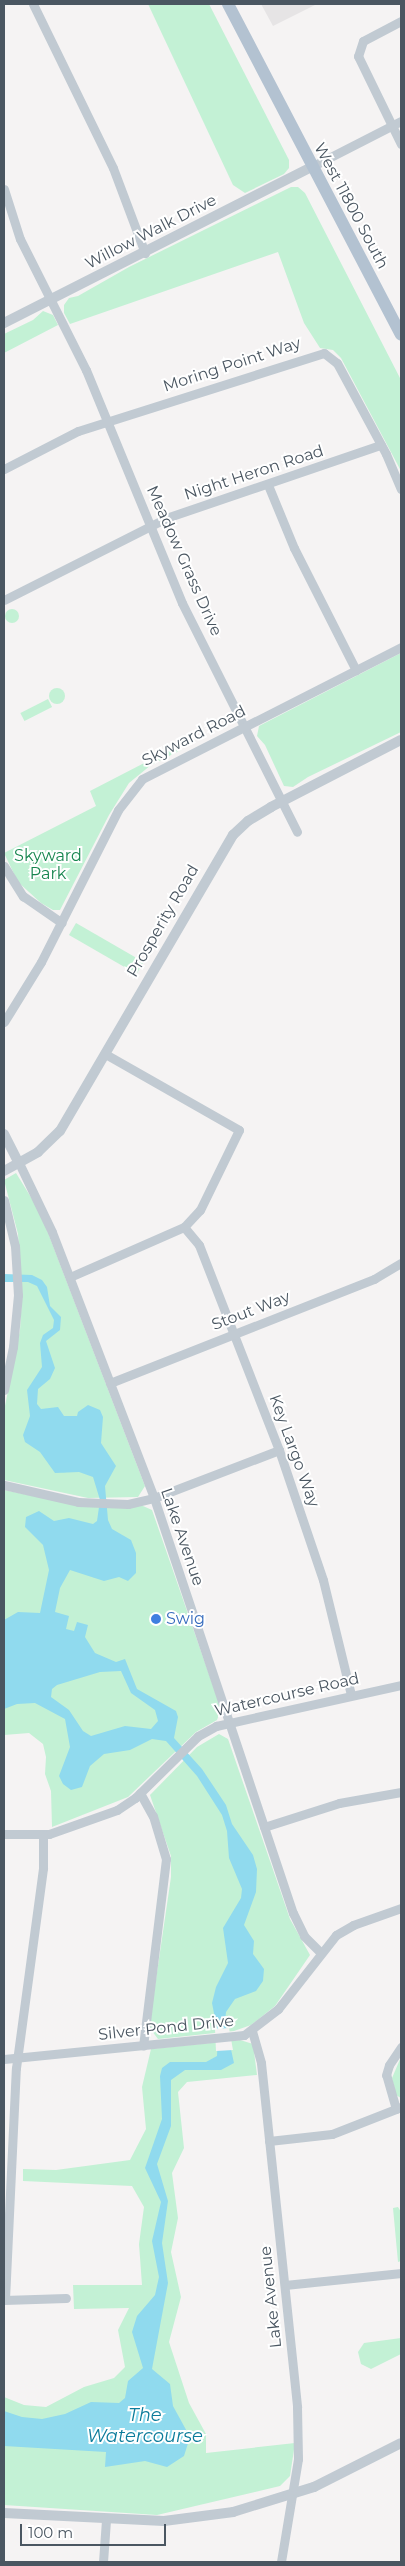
<!DOCTYPE html>
<html>
<head>
<meta charset="utf-8">
<style>
  body { margin:0 }
  #map { position:relative; width:405px; height:2566px; overflow:hidden; background:#f5f3f3; font-family:Montserrat,sans-serif }
  div>[style] { position:absolute }
  .education>* { inset:0; background:#e6e4e5 }
  .green>* { inset:0; background:#c3f1d5; transform-origin:0 0 }
  .round { border-radius:50% }
  .water>* { inset:0; background:#90daee }
  .pier>* { inset:0; background:#f5f3f3 }
  .minor>* { height:9px; margin:-4.5px; padding:0 4.5px; transform-origin:4.5px; border-radius:4.5px; background:#c1cad2 }
  .tertiary>* { height:10px; margin:-5px; padding:0 5px; transform-origin:5px; border-radius:5px; background:#c1cad2 }
  .primary>* { height:12px; margin:-6px; padding:0 6px; transform-origin:6px; border-radius:6px; background:#b3c2d1 }
  .dots>* { width:14px; height:14px; translate:-50% -50%; box-sizing:border-box; border:2px solid #fff; border-radius:50% }
  span { translate:-50% -50%; white-space:nowrap; text-align:center; line-height:1.15; -webkit-text-stroke:4px #fff; paint-order:stroke }
  .street-label { font-size:16px; color:#4a5661 }
  .park-label { font-size:16px; color:#17864f }
  .shop-label { font-size:16px; color:#366cbe }
  .left { translate:0 -50%; text-align:left }
  .water-label { font-size:18px; color:#0c7c9b; font-style:italic }
  .frame { position:absolute; inset:0; border:5px solid #4a5661; pointer-events:none }
  .scale { position:absolute; left:20px; top:2524px; width:146px; height:22px; box-sizing:border-box; border:2px solid #4a5661; border-top:0; padding-left:6px; font-size:15px; line-height:18px; white-space:nowrap; color:#4a5661; -webkit-text-stroke:4px #fff; paint-order:stroke }
</style>
</head>
<body>
<div id="map">
  <div class="education">
    <div style="clip-path:polygon(261px 4px,317px 4px,273px 26px)"></div>
  </div>
  <div class="green">
    <div style="clip-path:polygon(148px 4px,209px 4px,289px 160px,289px 168px,284px 174px,245px 193px,233px 185px)"></div>
    <div style="clip-path:polygon(291px 187px,298px 187px,305px 193px,401px 380px,401px 471px,341px 358px,333px 350px,320px 348px,304px 323px,278px 252px,70px 324px,64px 313px,64px 305px,69px 298px,78px 296px,129px 267px)"></div>
    <div style="clip-path:polygon(43px 311px,53px 315px,58px 325px,4px 353px,4px 334px,33px 320px)"></div>
    <div class="round" style="left:5px;top:609px;width:14px;height:14px"></div>
    <div style="clip-path:polygon(401px 653px,401px 732px,308px 777px,293px 787px,284px 786px,265px 745px,257px 736px,259px 726px)"></div>
    <div class="round" style="left:49px;top:688px;width:16px;height:16px"></div>
    <div style="left:48px;top:699px;width:9px;height:31px;rotate:63deg"></div>
    <div style="clip-path:polygon(181px 744px,181px 750px,151px 765px,129px 783px,109px 815px,60px 910px,53px 910px,41px 903px,18px 882px,4px 853px,96px 806px,90px 791px)"></div>
    <div style="left:76px;top:923px;width:78px;height:14px;rotate:30deg"></div>
    <div style="clip-path:polygon(16px 1173px,40px 1212px,145px 1486px,138px 1497px,88px 1498px,4px 1480px,4px 1411px,20px 1330px,22px 1297px,18px 1234px,4px 1180px)"></div>
    <div style="clip-path:polygon(4px 1490px,87px 1507px,143px 1506px,152px 1510px,221px 1709px,217px 1720px,196px 1732px,128px 1797px,52px 1827px,51px 1791px,45px 1774px,46px 1757px,43px 1744px,29px 1733px,4px 1735px)"></div>
    <div style="clip-path:polygon(219px 1734px,228px 1739px,290px 1919px,310px 1955px,275px 2006px,251px 2025px,234px 2031px,158px 2039px,149px 2027px,171px 1877px,171px 1856px,150px 1795px,197px 1747px)"></div>
    <div style="clip-path:polygon(240px 2040px,253px 2044px,257px 2075px,187px 2082px,178px 2092px,184px 2148px,172px 2173px,178px 2218px,171px 2252px,181px 2297px,169px 2342px,189px 2403px,206px 2434px,206px 2453px,295px 2443px,290px 2476px,280px 2486px,157px 2515px,4px 2505px,4px 2397px,24px 2405px,46px 2407px,84px 2387px,114px 2378px,125px 2367px,118px 2330px,129px 2308px,74px 2309px,73px 2285px,142px 2285px,139px 2244px,144px 2207px,132px 2186px,23px 2181px,23px 2169px,56px 2170px,130px 2160px,146px 2129px,142px 2087px,151px 2049px)"></div>
    <div style="clip-path:polygon(401px 2057px,401px 2098px,396px 2095px,392px 2078px)"></div>
    <div style="clip-path:polygon(398px 2207px,401px 2212px,401px 2261px,398px 2262px,393px 2208px)"></div>
    <div style="clip-path:polygon(401px 2338px,401px 2354px,371px 2369px,361px 2364px,358px 2352px,364px 2343px)"></div>
  </div>
  <div class="water">
    <div style="clip-path:polygon(evenodd,4px 1274px,32px 1275px,42px 1280px,47px 1287px,50px 1306px,61px 1317px,60px 1330px,46px 1341px,55px 1368px,50px 1379px,38px 1389px,37px 1404px,41px 1409px,58px 1407px,64px 1416px,77px 1416px,78px 1412px,88px 1405px,100px 1410px,103px 1417px,101px 1443px,116px 1466px,105px 1486px,108px 1520px,112px 1529px,131px 1540px,136px 1553px,136px 1573px,128px 1581px,119px 1577px,104px 1581px,70px 1570px,60px 1588px,55px 1612px,69px 1616px,66px 1629px,74px 1631px,77px 1622px,88px 1625px,85px 1637px,95px 1653px,116px 1662px,125px 1659px,137px 1689px,176px 1711px,178px 1717px,174px 1738px,202px 1769px,226px 1805px,232px 1824px,253px 1855px,257px 1869px,256px 1892px,244px 1925px,254px 1941px,253px 1954px,264px 1969px,263px 1981px,256px 1991px,235px 1999px,226px 2012px,225px 2022px,234px 2063px,221px 2070px,185px 2070px,171px 2080px,171px 2126px,157px 2164px,168px 2201px,162px 2243px,168px 2283px,152px 2369px,170px 2384px,173px 2406px,190px 2437px,184px 2456px,167px 2467px,145px 2461px,105px 2467px,106px 2452px,4px 2446px,4px 2411px,22px 2417px,42px 2419px,65px 2414px,91px 2402px,119px 2403px,125px 2398px,128px 2381px,143px 2368px,132px 2332px,137px 2316px,155px 2295px,159px 2277px,152px 2241px,161px 2202px,145px 2168px,162px 2119px,160px 2076px,162px 2068px,170px 2062px,206px 2062px,217px 2056px,218px 2034px,212px 2003px,216px 1987px,228px 1963px,223px 1928px,241px 1898px,242px 1889px,229px 1858px,227px 1831px,222px 1815px,197px 1776px,166px 1741px,152px 1739px,130px 1750px,104px 1754px,90px 1766px,82px 1787px,71px 1790px,63px 1784px,59px 1776px,70px 1747px,65px 1719px,35px 1703px,17px 1704px,4px 1709px,4px 1620px,18px 1612px,40px 1613px,49px 1570px,43px 1545px,25px 1527px,26px 1517px,39px 1511px,54px 1521px,69px 1518px,93px 1524px,97px 1521px,100px 1500px,93px 1477px,79px 1472px,55px 1473px,40px 1452px,25px 1442px,23px 1435px,30px 1416px,27px 1390px,42px 1367px,40px 1343px,43px 1335px,53px 1328px,54px 1320px,37px 1286px,28px 1282px,4px 1282px,4px 1274px,121px 1671px,131px 1693px,155px 1710px,158px 1721px,151px 1729px,125px 1726px,91px 1736px,83px 1731px,69px 1710px,51px 1697px,52px 1689px,57px 1685px,100px 1672px,121px 1671px)"></div>
  </div>
  <div class="pier">
    <div style="clip-path:polygon(229px 2028px,233px 2050px,216px 2051px,215px 2029px)"></div>
  </div>
  <div class="minor">
    <div style="left:33px;top:4px;width:182px;rotate:64deg"></div>
    <div style="left:113px;top:168px;width:91px;rotate:69.4deg"></div>
    <div style="left:401px;top:21px;width:43px;rotate:152.2deg"></div>
    <div style="left:363px;top:41px;width:16px;rotate:108deg"></div>
    <div style="left:358px;top:56px;width:98px;rotate:64deg"></div>
    <div style="left:311px;top:167px;width:101px;rotate:-27.1deg"></div>
    <div style="left:4px;top:189px;width:52px;rotate:72.3deg"></div>
    <div style="left:20px;top:239px;width:147px;rotate:63.3deg"></div>
    <div style="left:86px;top:370px;width:252px;rotate:67.6deg"></div>
    <div style="left:182px;top:603px;width:256px;rotate:63.3deg"></div>
    <div style="left:4px;top:469px;width:83px;rotate:-27.2deg"></div>
    <div style="left:78px;top:431px;width:258px;rotate:-17.6deg"></div>
    <div style="left:324px;top:353px;width:16px;rotate:38deg"></div>
    <div style="left:337px;top:363px;width:103px;rotate:61.7deg"></div>
    <div style="left:386px;top:454px;width:38px;rotate:67deg"></div>
    <div style="left:268px;top:485px;width:68px;rotate:67.6deg"></div>
    <div style="left:294px;top:548px;width:137px;rotate:63.1deg"></div>
    <div style="left:4px;top:600px;width:182px;rotate:-26.8deg"></div>
    <div style="left:166px;top:518px;width:227px;rotate:-18.8deg"></div>
    <div style="left:4px;top:866px;width:36px;rotate:58deg"></div>
    <div style="left:23px;top:896px;width:47px;rotate:34.7deg"></div>
    <div style="left:4px;top:1022px;width:70px;rotate:-58.3deg"></div>
    <div style="left:41px;top:962px;width:170px;rotate:-63.1deg"></div>
    <div style="left:118px;top:810px;width:39px;rotate:-52deg"></div>
    <div style="left:142px;top:779px;width:291px;rotate:-27deg"></div>
    <div style="left:19px;top:1163px;width:76px;rotate:64.4deg"></div>
    <div style="left:52px;top:1232px;width:285px;rotate:69deg"></div>
    <div style="left:154px;top:1498px;width:438px;rotate:71.5deg"></div>
    <div style="left:293px;top:1913px;width:25px;rotate:64deg"></div>
    <div style="left:304px;top:1936px;width:23px;rotate:45deg"></div>
    <div style="left:4px;top:1200px;width:47px;rotate:76.6deg"></div>
    <div style="left:15px;top:1246px;width:49px;rotate:86.5deg"></div>
    <div style="left:18px;top:1295px;width:52px;rotate:95.5deg"></div>
    <div style="left:13px;top:1347px;width:44px;rotate:101.8deg"></div>
    <div style="left:184px;top:1227px;width:23px;rotate:50deg"></div>
    <div style="left:199px;top:1245px;width:220px;rotate:68.7deg"></div>
    <div style="left:279px;top:1450px;width:137px;rotate:71.3deg"></div>
    <div style="left:323px;top:1580px;width:118px;rotate:76.3deg"></div>
    <div style="left:70px;top:1277px;width:124px;rotate:-23.7deg"></div>
    <div style="left:184px;top:1227px;width:23px;rotate:-47deg"></div>
    <div style="left:200px;top:1210px;width:89px;rotate:-64deg"></div>
    <div style="left:239px;top:1130px;width:154px;rotate:-150.4deg"></div>
    <div style="left:110px;top:1383px;width:284px;rotate:-21.5deg"></div>
    <div style="left:374px;top:1279px;width:31px;rotate:-31deg"></div>
    <div style="left:4px;top:1485px;width:76px;rotate:12.9deg"></div>
    <div style="left:78px;top:1502px;width:50px;rotate:2.3deg"></div>
    <div style="left:128px;top:1504px;width:27px;rotate:-13deg"></div>
    <div style="left:154px;top:1498px;width:134px;rotate:-21deg"></div>
    <div style="left:140px;top:1793px;width:26px;rotate:61deg"></div>
    <div style="left:153px;top:1816px;width:45px;rotate:73.2deg"></div>
    <div style="left:166px;top:1859px;width:188px;rotate:97deg"></div>
    <div style="left:264px;top:1827px;width:79px;rotate:-17.7deg"></div>
    <div style="left:339px;top:1803px;width:63px;rotate:-10.1deg"></div>
    <div style="left:4px;top:1834px;width:45px"></div>
    <div style="left:49px;top:1834px;width:72px;rotate:-19.4deg"></div>
    <div style="left:117px;top:1810px;width:22px;rotate:-34deg"></div>
    <div style="left:135px;top:1798px;width:88px;rotate:-44.5deg"></div>
    <div style="left:198px;top:1736px;width:21px;rotate:-29deg"></div>
    <div style="left:216px;top:1726px;width:189px;rotate:-12.5deg"></div>
    <div style="left:252px;top:2031px;width:33px;rotate:74deg"></div>
    <div style="left:261px;top:2063px;width:346px;rotate:84deg"></div>
    <div style="left:297px;top:2407px;width:52px;rotate:88.9deg"></div>
    <div style="left:298px;top:2459px;width:104px;rotate:99.4deg"></div>
    <div style="left:4px;top:2059px;width:241px;rotate:-5.7deg"></div>
    <div style="left:244px;top:2035px;width:43px;rotate:-37.4deg"></div>
    <div style="left:278px;top:2009px;width:94px;rotate:-51.9deg"></div>
    <div style="left:336px;top:1935px;width:20px;rotate:-30deg"></div>
    <div style="left:353px;top:1925px;width:51px;rotate:-19.5deg"></div>
    <div style="left:396px;top:2109px;width:35px;rotate:-106deg"></div>
    <div style="left:386px;top:2075px;width:10px;rotate:-73deg"></div>
    <div style="left:389px;top:2065px;width:22px;rotate:-56deg"></div>
    <div style="left:269px;top:2141px;width:63px;rotate:-6.3deg"></div>
    <div style="left:332px;top:2134px;width:74px;rotate:-21.4deg"></div>
    <div style="left:285px;top:2285px;width:117px;rotate:-5.9deg"></div>
    <div style="left:5px;top:2299px;width:231px;rotate:-87.3deg"></div>
    <div style="left:16px;top:2068px;width:202px;rotate:-82.3deg"></div>
    <div style="left:43px;top:1868px;width:33px;rotate:-90deg"></div>
    <div style="left:4px;top:2300px;width:62px;rotate:-1.8deg"></div>
    <div style="left:103px;top:2562px;width:42px;rotate:-85.9deg"></div>
  </div>
  <div class="tertiary">
    <div style="left:4px;top:323px;width:344px;rotate:-26.9deg"></div>
    <div style="left:4px;top:1134px;width:33px;rotate:63deg"></div>
    <div style="left:4px;top:1171px;width:39px;rotate:-29deg"></div>
    <div style="left:38px;top:1152px;width:30px;rotate:-44deg"></div>
    <div style="left:60px;top:1131px;width:343px;rotate:-59.7deg"></div>
    <div style="left:233px;top:835px;width:21px;rotate:-43deg"></div>
    <div style="left:248px;top:821px;width:27px;rotate:-31deg"></div>
    <div style="left:271px;top:807px;width:146px;rotate:-27.3deg"></div>
    <div style="left:4px;top:2513px;width:160px;rotate:2.9deg"></div>
    <div style="left:164px;top:2521px;width:70px;rotate:-7.4deg"></div>
    <div style="left:233px;top:2512px;width:85px;rotate:-17.2deg"></div>
    <div style="left:314px;top:2487px;width:97px;rotate:-26.8deg"></div>
  </div>
  <div class="primary">
    <div style="left:228px;top:4px;width:373px;rotate:62.4deg"></div>
  </div>
  <div class="dots">
    <div style="left:156px;top:1619px;background:#3f7fe0"></div>
  </div>
  <div class="street-label">
    <span style="left:351px;top:206px;rotate:62deg">West 11800 South</span>
    <span style="left:151px;top:232px;rotate:-27deg">Willow Walk Drive</span>
    <span style="left:232px;top:365px;rotate:-18deg">Moring Point Way</span>
    <span style="left:254px;top:473px;rotate:-18deg">Night Heron Road</span>
    <span style="left:184px;top:561px;rotate:66deg">Meadow Grass Drive</span>
    <span style="left:194px;top:736px;rotate:-27deg">Skyward Road</span>
    <span style="left:163px;top:921px;rotate:-60deg">Prosperity Road</span>
    <span style="left:251px;top:1311px;rotate:-21deg">Stout Way</span>
    <span style="left:294px;top:1451px;rotate:70deg">Key Largo Way</span>
    <span style="left:182px;top:1537px;rotate:71deg">Lake Avenue</span>
    <span style="left:287px;top:1695px;rotate:-13deg">Watercourse Road</span>
    <span style="left:166px;top:2028px;rotate:-6deg">Silver Pond Drive</span>
    <span style="left:271px;top:2297px;rotate:-96deg">Lake Avenue</span>
  </div>
  <div class="park-label">
    <span style="left:48px;top:865px">Skyward<br>Park</span>
  </div>
  <div class="shop-label">
    <span class="left" style="left:166px;top:1619px">Swig</span>
  </div>
  <div class="water-label">
    <span style="left:145px;top:2426px">The<br>Watercourse</span>
  </div>
  <div class="frame"></div>
  <div class="scale">100 m</div>
</div>
</body>
</html>
